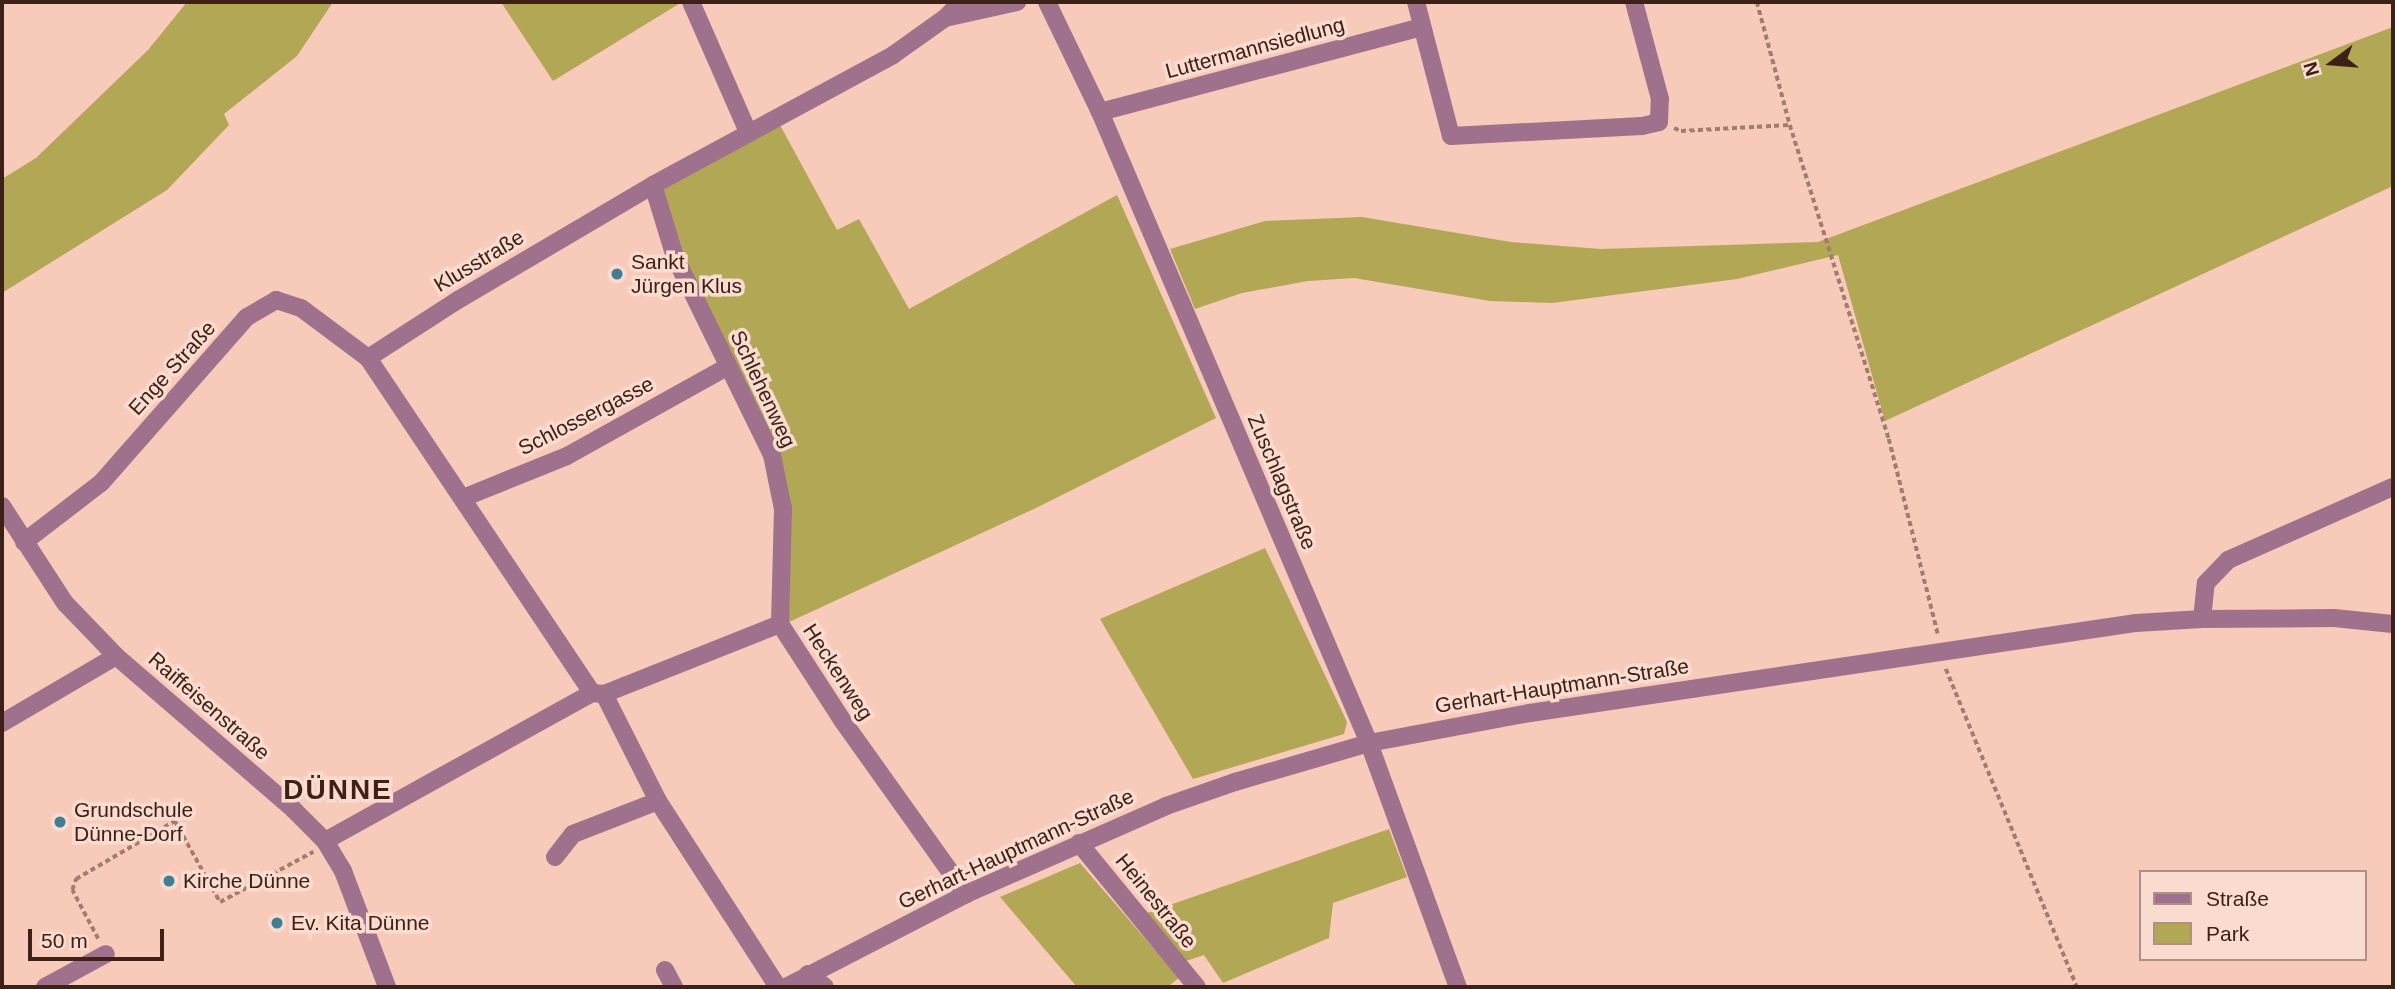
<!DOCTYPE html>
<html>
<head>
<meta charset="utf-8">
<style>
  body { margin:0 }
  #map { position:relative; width:2395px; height:989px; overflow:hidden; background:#f7cab9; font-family:Helvetica,sans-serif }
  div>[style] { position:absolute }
  .green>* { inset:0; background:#b1a755 }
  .path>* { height:3.5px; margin-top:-1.75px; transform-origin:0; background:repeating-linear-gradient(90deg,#a27d6f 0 5px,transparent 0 8.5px) }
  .minor>* { height:18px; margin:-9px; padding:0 9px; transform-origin:9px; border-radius:9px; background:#9f718d }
  .dots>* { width:19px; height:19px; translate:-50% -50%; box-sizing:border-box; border:4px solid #fadbcf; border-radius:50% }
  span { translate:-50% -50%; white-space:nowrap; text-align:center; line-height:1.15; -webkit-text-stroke:7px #fadbcf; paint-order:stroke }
  .street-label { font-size:21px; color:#3d2116 }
  .poi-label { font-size:21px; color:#3d2116 }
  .left { translate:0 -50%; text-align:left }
  .district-label { font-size:28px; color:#3d2116; font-weight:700; letter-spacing:2px }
  .frame { position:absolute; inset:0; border:4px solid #3d2116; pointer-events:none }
  .legend { position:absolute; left:2139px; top:870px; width:228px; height:91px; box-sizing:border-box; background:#fadbcf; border:2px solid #ae9185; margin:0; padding:9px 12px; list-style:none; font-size:21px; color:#3d2116 }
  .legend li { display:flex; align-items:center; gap:14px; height:35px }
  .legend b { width:35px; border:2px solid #ae9185 }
  .north { position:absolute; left:2297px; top:28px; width:70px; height:70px; -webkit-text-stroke:5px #fadbcf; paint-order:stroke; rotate:254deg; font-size:19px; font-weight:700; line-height:28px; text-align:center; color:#3d2116 }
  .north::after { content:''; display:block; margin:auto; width:24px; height:32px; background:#3d2116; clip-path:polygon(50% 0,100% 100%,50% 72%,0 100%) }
  .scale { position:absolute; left:28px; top:929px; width:136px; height:32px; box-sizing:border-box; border:4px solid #3d2116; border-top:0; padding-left:9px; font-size:21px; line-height:24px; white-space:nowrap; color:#3d2116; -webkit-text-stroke:5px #fadbcf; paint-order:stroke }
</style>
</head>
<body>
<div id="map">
  <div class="green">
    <div style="clip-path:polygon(187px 2px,333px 2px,297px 56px,224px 114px,229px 125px,167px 190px,2px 293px,2px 179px,36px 158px,148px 50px)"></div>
    <div style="clip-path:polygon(501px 2px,682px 2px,553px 81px)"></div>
    <div style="clip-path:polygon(2393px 27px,2393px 186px,1885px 421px,1838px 255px,1737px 279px,1552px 303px,1490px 301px,1354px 278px,1308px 281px,1242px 293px,1195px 309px,1170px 249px,1265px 221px,1362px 217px,1511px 242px,1601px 249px,1818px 242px)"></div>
    <div style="clip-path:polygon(780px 125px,837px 230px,859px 219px,909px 309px,1117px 195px,1216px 418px,1036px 508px,787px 623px,787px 509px,680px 254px,661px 188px)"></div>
    <div style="clip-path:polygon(1265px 548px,1347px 722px,1344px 734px,1193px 779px,1100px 619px)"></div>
    <div style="clip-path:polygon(1389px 829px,1407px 877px,1333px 903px,1329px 938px,1223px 983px,1204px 955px,1183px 962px,1144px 914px)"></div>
    <div style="clip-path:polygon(1080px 863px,1179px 978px,1167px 987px,1077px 987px,1000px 897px)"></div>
  </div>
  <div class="path">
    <div style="left:1757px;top:2px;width:127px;rotate:75deg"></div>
    <div style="left:1790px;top:125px;width:329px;rotate:72.5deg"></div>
    <div style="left:1889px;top:439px;width:201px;rotate:75.9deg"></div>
    <div style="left:1674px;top:128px;width:8px;rotate:23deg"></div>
    <div style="left:1681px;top:131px;width:109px;rotate:-3.2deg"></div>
    <div style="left:1946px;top:669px;width:344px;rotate:67.6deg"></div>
    <div style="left:98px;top:939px;width:55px;rotate:-118deg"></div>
    <div style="left:72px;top:890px;width:12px;rotate:-70deg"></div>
    <div style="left:76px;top:879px;width:115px;rotate:-30.4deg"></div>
    <div style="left:175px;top:821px;width:93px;rotate:60.9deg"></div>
    <div style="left:220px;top:902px;width:106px;rotate:-28.3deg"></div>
  </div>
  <div class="minor">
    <div style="left:691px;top:2px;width:142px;rotate:66.3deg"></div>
    <div style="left:1047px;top:2px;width:122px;rotate:64.3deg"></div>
    <div style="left:1100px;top:112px;width:686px;rotate:66.91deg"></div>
    <div style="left:1369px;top:743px;width:260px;rotate:70deg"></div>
    <div style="left:1416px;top:2px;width:138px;rotate:75.4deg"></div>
    <div style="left:1451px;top:136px;width:191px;rotate:-3deg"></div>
    <div style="left:1642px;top:126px;width:17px;rotate:-13deg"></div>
    <div style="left:1659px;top:122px;width:23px;rotate:-88deg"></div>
    <div style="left:1660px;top:99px;width:100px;rotate:-105deg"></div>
    <div style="left:945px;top:18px;width:74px;rotate:-12.5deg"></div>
    <div style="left:1100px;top:112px;width:333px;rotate:-14.8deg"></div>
    <div style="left:653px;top:185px;width:75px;rotate:73deg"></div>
    <div style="left:675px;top:257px;width:220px;rotate:63.9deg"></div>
    <div style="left:772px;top:455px;width:55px;rotate:78.5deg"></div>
    <div style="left:783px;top:509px;width:115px;rotate:91.5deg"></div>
    <div style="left:368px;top:358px;width:107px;rotate:-32.8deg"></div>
    <div style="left:458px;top:300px;width:226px;rotate:-30.5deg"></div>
    <div style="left:653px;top:185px;width:273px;rotate:-28.4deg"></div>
    <div style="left:893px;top:55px;width:64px;rotate:-35.4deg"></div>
    <div style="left:945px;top:18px;width:23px;rotate:-45deg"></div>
    <div style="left:463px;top:498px;width:112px;rotate:-22deg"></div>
    <div style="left:567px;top:456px;width:183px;rotate:-29.1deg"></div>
    <div style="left:2px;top:506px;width:116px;rotate:57deg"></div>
    <div style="left:65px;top:603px;width:74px;rotate:46.1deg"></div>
    <div style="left:116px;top:656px;width:234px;rotate:40.8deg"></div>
    <div style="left:293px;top:809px;width:45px;rotate:45deg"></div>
    <div style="left:325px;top:841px;width:35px;rotate:59deg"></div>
    <div style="left:343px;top:871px;width:124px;rotate:69.2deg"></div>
    <div style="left:24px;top:542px;width:97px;rotate:-37.5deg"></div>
    <div style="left:101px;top:483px;width:221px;rotate:-48.7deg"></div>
    <div style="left:247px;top:317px;width:34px;rotate:-30deg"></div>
    <div style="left:276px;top:300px;width:26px;rotate:18deg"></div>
    <div style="left:301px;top:308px;width:84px;rotate:36.7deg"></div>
    <div style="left:368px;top:358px;width:403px;rotate:56.2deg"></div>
    <div style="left:2202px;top:619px;width:36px;rotate:-84deg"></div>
    <div style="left:2206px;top:583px;width:32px;rotate:-46deg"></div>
    <div style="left:2228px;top:560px;width:180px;rotate:-23.9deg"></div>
    <div style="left:780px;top:624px;width:114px;rotate:57.1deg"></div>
    <div style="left:842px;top:720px;width:214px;rotate:54.5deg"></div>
    <div style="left:604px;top:694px;width:120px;rotate:63.2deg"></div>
    <div style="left:658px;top:801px;width:221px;rotate:57.2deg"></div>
    <div style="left:2px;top:723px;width:132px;rotate:-30.4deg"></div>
    <div style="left:325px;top:841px;width:305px;rotate:-29deg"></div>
    <div style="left:592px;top:693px;width:12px;rotate:5deg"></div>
    <div style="left:604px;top:694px;width:189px;rotate:-21.7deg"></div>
    <div style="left:1079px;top:843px;width:186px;rotate:50.7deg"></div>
    <div style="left:555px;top:857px;width:29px;rotate:-52deg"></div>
    <div style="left:573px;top:834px;width:91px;rotate:-21.2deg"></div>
    <div style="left:665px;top:970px;width:19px;rotate:62deg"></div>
    <div style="left:808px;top:974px;width:21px;rotate:37deg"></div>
    <div style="left:45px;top:987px;width:69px;rotate:-28.4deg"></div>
    <div style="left:786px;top:987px;width:203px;rotate:-27.3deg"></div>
    <div style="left:966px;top:894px;width:219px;rotate:-23.7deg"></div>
    <div style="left:1166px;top:806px;width:73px;rotate:-19.2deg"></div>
    <div style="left:1235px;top:782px;width:140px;rotate:-16.2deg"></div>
    <div style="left:1369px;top:743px;width:164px;rotate:-10.6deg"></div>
    <div style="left:1530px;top:713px;width:613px;rotate:-8.45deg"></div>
    <div style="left:2136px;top:623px;width:66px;rotate:-3.5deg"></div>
    <div style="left:2202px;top:619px;width:132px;rotate:-0.4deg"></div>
    <div style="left:2334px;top:618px;width:59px;rotate:5.8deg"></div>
  </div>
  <div class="dots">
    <div style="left:617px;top:274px;background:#407e94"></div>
    <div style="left:60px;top:822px;background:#407e94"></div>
    <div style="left:169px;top:881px;background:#407e94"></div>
    <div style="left:277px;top:923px;background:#407e94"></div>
  </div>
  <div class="street-label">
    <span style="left:1255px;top:48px;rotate:-15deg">Luttermannsiedlung</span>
    <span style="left:479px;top:261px;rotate:-31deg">Klusstraße</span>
    <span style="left:172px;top:368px;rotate:-48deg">Enge Straße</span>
    <span style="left:763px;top:389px;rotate:65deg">Schlehenweg</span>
    <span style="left:586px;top:416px;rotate:-27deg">Schlossergasse</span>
    <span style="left:1282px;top:482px;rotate:67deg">Zuschlagstraße</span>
    <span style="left:838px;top:672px;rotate:57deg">Heckenweg</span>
    <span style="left:1562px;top:686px;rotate:-9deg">Gerhart-Hauptmann-Straße</span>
    <span style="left:209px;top:706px;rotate:41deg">Raiffeisenstraße</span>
    <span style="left:1016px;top:849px;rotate:-25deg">Gerhart-Hauptmann-Straße</span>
    <span style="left:1156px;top:901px;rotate:51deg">Heinestraße</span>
  </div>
  <div class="poi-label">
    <span class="left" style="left:631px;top:274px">Sankt<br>Jürgen Klus</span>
    <span class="left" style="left:74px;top:822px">Grundschule<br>Dünne-Dorf</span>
    <span class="left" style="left:183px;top:881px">Kirche Dünne</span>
    <span class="left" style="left:291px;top:923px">Ev. Kita Dünne</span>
  </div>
  <div class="district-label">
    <span style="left:338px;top:790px">DÜNNE</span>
  </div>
  <div class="frame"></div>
  <ul class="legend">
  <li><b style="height:9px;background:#9f718d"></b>Straße</li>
  <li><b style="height:19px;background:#b1a755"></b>Park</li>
  </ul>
  <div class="north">N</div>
  <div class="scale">50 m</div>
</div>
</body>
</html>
